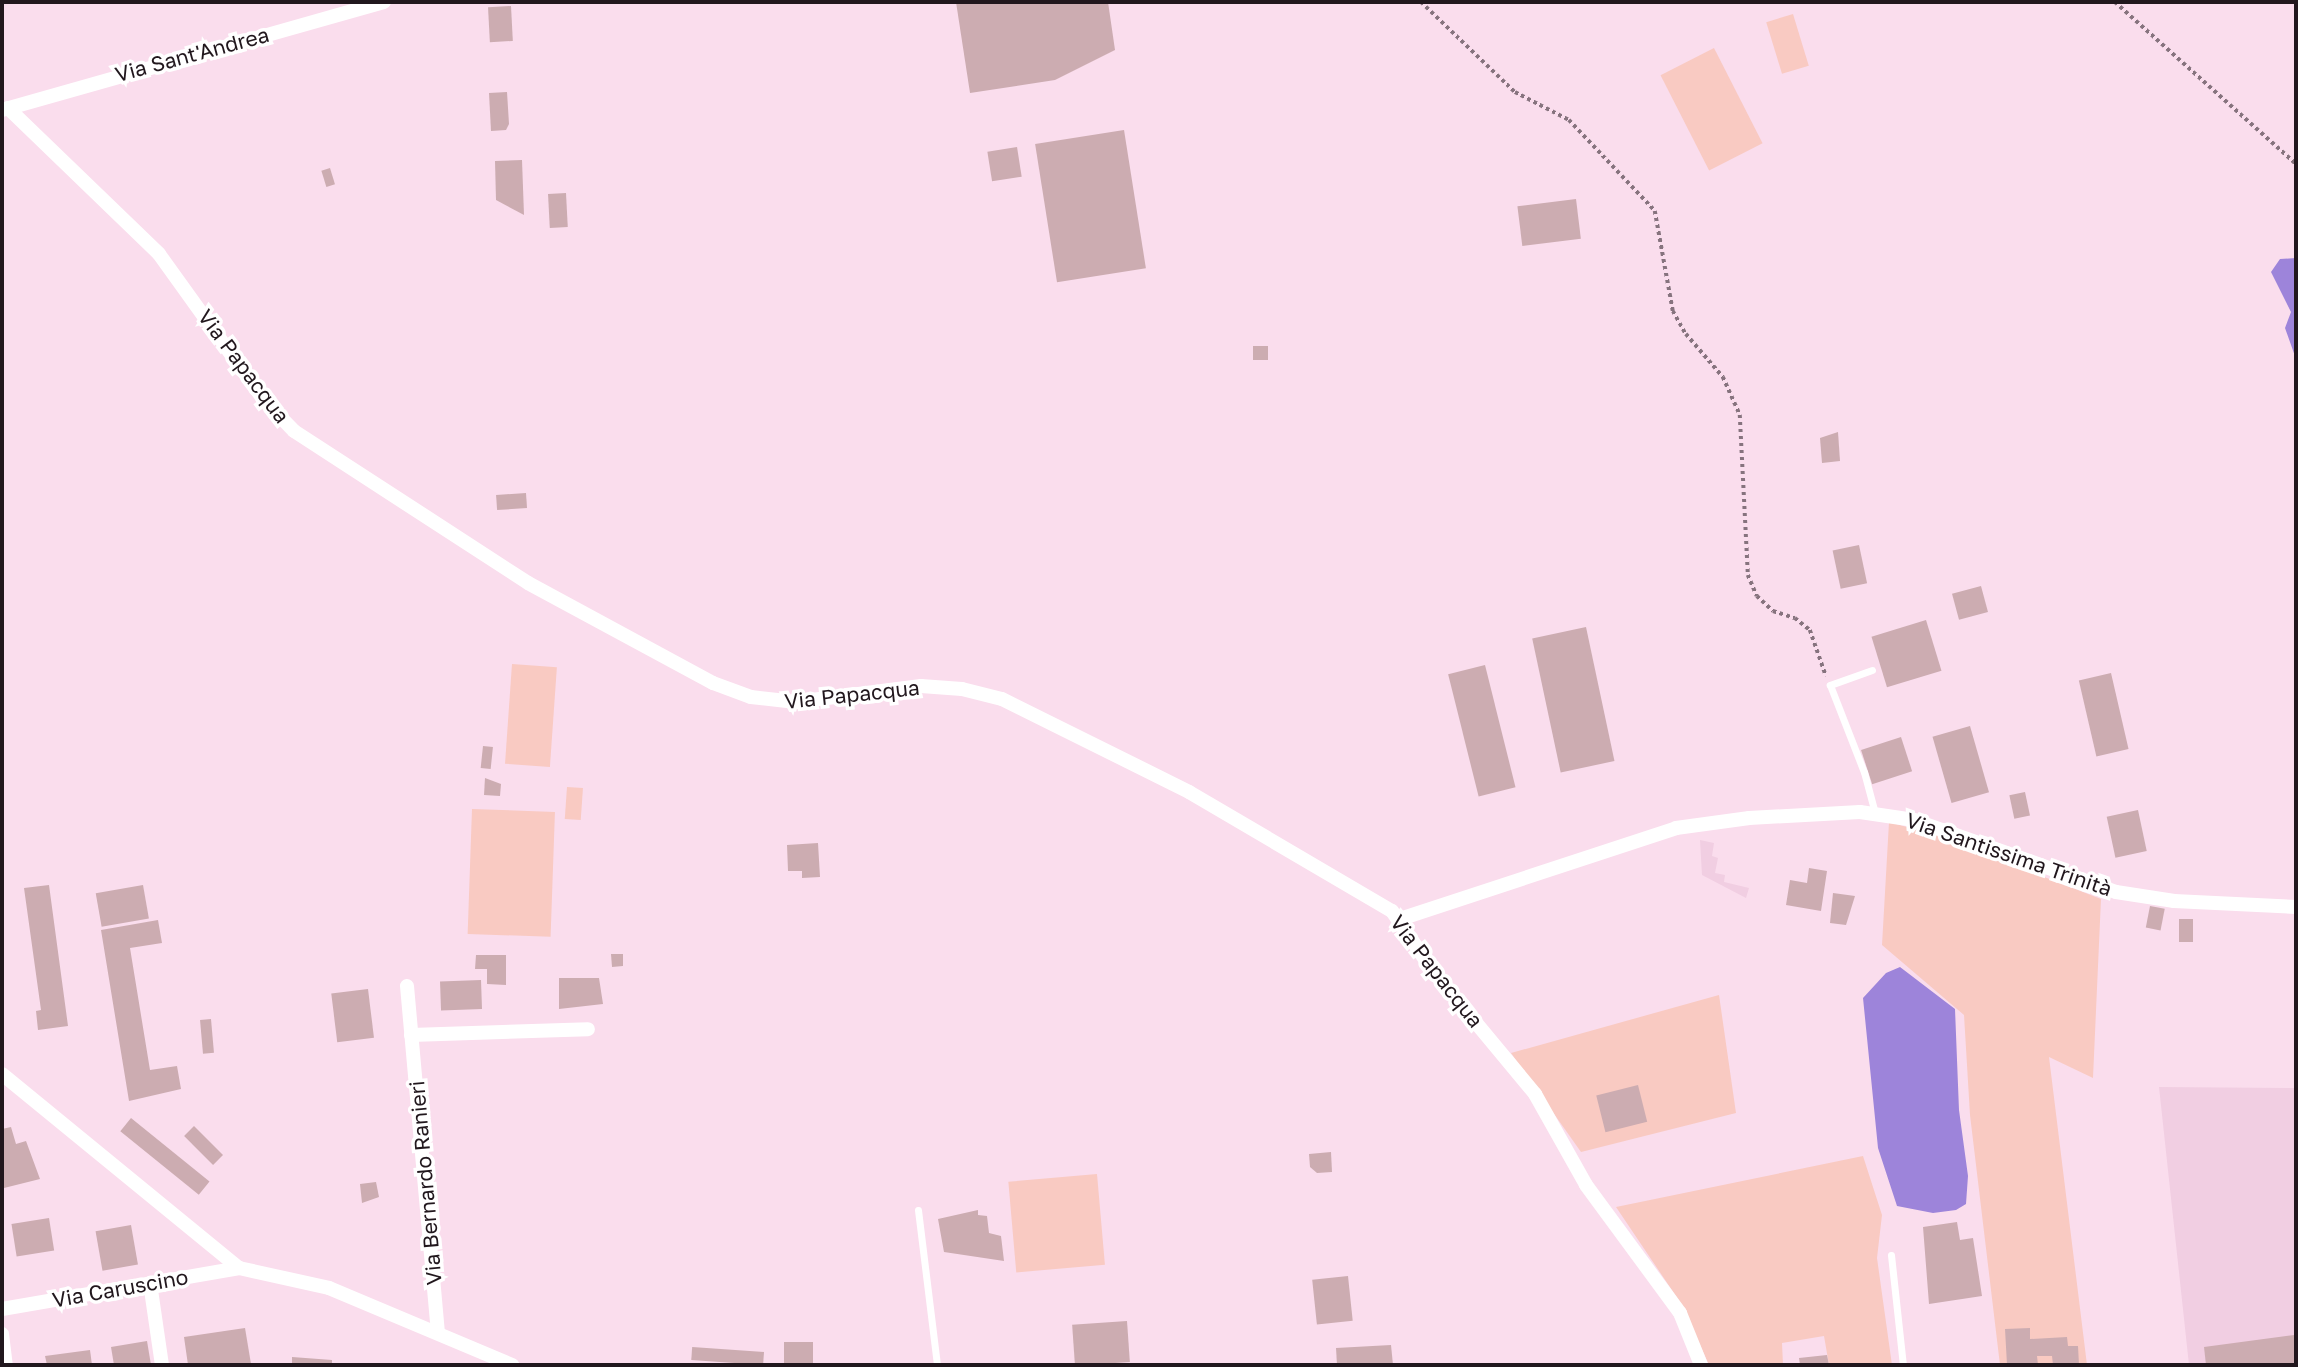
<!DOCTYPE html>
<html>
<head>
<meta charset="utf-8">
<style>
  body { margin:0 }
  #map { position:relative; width:2298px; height:1367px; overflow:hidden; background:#fadded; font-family:"Golos Text",sans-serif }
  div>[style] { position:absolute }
  .built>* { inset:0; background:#f1cee2 }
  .green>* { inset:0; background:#f9cac2; transform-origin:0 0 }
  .water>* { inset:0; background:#9d84da }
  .building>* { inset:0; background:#ccacb1; transform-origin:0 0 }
  .path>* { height:3.5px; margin-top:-1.75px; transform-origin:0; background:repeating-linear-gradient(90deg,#86737e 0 3.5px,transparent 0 7px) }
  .service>* { height:7px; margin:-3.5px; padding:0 3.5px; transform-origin:3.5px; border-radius:3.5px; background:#fff }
  .minor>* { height:14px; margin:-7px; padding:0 7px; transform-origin:7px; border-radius:7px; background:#fff }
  span { translate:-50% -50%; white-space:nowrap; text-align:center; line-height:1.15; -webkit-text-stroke:7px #fff; paint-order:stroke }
  .street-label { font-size:21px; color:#21171d }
  .frame { position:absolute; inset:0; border:4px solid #21171d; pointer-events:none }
</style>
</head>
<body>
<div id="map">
  <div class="built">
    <div style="clip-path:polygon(1700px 840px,1714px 843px,1712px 856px,1718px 858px,1715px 873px,1725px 875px,1724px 882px,1749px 888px,1746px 898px,1702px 875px)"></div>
    <div style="clip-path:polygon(2159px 1087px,2296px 1088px,2296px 1365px,2189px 1365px)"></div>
  </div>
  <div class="green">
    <div style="left:1793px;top:14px;width:54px;height:28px;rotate:73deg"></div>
    <div style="left:1714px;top:48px;width:107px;height:60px;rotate:63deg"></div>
    <div style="left:512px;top:664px;width:45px;height:100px;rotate:4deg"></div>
    <div style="left:567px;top:787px;width:16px;height:32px;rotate:4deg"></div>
    <div style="left:472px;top:809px;width:83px;height:125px;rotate:2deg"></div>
    <div style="clip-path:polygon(1889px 822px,1939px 836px,2101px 899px,2093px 1078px,2049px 1057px,2087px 1365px,2000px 1365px,1970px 1115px,1964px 1015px,1882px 945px)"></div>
    <div style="clip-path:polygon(1719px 995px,1736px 1113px,1581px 1152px,1511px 1053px)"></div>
    <div style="clip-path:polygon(1863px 1156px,1882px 1215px,1877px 1258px,1892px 1365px,1829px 1365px,1824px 1336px,1782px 1343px,1783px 1365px,1709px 1365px,1682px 1305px,1616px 1207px)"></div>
    <div style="left:1097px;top:1174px;width:91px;height:89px;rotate:85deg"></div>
  </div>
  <div class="water">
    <div style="clip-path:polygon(2296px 258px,2296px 359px,2285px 328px,2291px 312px,2271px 272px,2280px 259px)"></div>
    <div style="clip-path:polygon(1900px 967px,1955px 1009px,1959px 1110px,1968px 1176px,1966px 1204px,1956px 1210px,1933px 1213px,1897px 1206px,1878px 1148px,1863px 998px,1886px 973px)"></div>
  </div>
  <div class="building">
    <div style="clip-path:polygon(956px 2px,1108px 2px,1115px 50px,1055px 80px,970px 93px)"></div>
    <div style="left:511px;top:6px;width:35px;height:23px;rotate:87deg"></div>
    <div style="clip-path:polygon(507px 92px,509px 124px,506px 130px,491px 131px,489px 93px)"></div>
    <div style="left:1124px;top:130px;width:140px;height:90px;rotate:81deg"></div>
    <div style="left:1017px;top:147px;width:30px;height:30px;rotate:81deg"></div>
    <div style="clip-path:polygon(522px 160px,524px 215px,496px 200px,495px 161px)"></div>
    <div style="left:330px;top:168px;width:17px;height:9px;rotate:73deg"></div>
    <div style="left:566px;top:193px;width:34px;height:18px;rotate:87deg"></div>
    <div style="left:1576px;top:199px;width:40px;height:59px;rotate:83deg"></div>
    <div style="left:1268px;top:346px;width:14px;height:15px;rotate:90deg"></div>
    <div style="clip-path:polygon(1838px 432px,1840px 461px,1822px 463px,1820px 438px)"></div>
    <div style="left:526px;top:493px;width:15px;height:30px;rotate:86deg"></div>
    <div style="left:1859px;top:545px;width:39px;height:27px;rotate:78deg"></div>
    <div style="left:1981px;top:586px;width:27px;height:30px;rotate:75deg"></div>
    <div style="left:1926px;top:620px;width:53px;height:57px;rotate:73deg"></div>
    <div style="left:1586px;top:627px;width:137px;height:55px;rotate:78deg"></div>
    <div style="left:1485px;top:665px;width:126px;height:38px;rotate:76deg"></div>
    <div style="left:2111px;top:673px;width:78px;height:33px;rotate:77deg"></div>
    <div style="left:1970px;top:726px;width:69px;height:39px;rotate:74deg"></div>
    <div style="left:1901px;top:737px;width:36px;height:42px;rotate:72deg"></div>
    <div style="left:483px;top:746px;width:10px;height:22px;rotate:6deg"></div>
    <div style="clip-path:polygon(485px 778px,501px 784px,500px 796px,484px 795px)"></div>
    <div style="left:2025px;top:792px;width:24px;height:16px;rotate:78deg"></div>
    <div style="left:2138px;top:810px;width:42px;height:32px;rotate:78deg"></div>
    <div style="clip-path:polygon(818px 843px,820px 877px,802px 878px,802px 871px,788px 871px,787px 845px)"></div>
    <div style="clip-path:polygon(1809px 868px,1827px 871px,1821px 911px,1786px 905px,1790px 880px,1807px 883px)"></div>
    <div style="clip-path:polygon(49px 885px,68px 1026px,38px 1030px,36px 1011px,41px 1010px,24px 888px)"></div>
    <div style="left:143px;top:885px;width:34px;height:48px;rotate:80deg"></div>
    <div style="clip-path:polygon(1833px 893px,1855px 896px,1846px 925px,1830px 923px)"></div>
    <div style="left:2150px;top:906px;width:15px;height:22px;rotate:11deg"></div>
    <div style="left:2193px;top:919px;width:23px;height:14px;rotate:90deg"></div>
    <div style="clip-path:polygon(158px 920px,162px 943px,130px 948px,150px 1070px,177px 1066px,181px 1089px,129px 1101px,101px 930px)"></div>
    <div style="clip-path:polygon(611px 954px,623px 954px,623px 966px,612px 967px)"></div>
    <div style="clip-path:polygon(476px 955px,506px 955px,506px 985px,487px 984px,487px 969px,475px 969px)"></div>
    <div style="clip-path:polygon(559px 978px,599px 978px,603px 1004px,559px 1009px)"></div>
    <div style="left:481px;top:980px;width:29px;height:41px;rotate:88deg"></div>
    <div style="left:368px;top:989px;width:49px;height:37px;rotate:83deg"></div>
    <div style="left:211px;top:1019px;width:34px;height:11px;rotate:85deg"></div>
    <div style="left:1638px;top:1085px;width:38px;height:43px;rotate:76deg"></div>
    <div style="left:131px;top:1118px;width:101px;height:17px;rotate:39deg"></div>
    <div style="left:194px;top:1126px;width:41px;height:14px;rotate:45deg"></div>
    <div style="clip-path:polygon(11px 1127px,16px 1144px,26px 1141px,40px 1179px,4px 1188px,2px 1129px)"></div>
    <div style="clip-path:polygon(1331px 1152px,1332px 1172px,1317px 1173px,1310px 1167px,1309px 1154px)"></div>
    <div style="clip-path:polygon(376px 1182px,379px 1197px,362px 1203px,360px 1184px)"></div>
    <div style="clip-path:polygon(978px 1210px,978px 1215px,987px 1216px,989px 1233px,1001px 1236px,1004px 1261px,944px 1252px,938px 1219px)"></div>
    <div style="left:49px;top:1218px;width:33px;height:38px;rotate:81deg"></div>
    <div style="clip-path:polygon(1957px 1222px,1960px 1240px,1973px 1238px,1982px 1296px,1929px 1304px,1923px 1227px)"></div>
    <div style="left:131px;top:1225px;width:40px;height:36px;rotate:80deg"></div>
    <div style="left:1348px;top:1276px;width:45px;height:36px;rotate:84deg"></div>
    <div style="left:1127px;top:1321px;width:41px;height:55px;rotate:86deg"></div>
    <div style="clip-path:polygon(245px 1328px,251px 1364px,188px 1365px,184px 1337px)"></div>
    <div style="clip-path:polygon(2030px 1328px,2030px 1339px,2067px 1337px,2068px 1346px,2078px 1346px,2079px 1365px,2053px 1365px,2052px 1356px,2037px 1356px,2038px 1365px,2007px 1365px,2005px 1329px)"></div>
    <div style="clip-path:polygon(2294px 1335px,2296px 1365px,2206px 1365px,2204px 1347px)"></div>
    <div style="clip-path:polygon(147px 1341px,151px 1365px,114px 1365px,111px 1347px)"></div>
    <div style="left:784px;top:1342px;width:29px;height:23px"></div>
    <div style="clip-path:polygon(1391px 1345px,1393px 1365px,1337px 1365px,1336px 1348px)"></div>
    <div style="clip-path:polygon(90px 1350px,92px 1365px,47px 1365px,45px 1356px)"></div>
    <div style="left:764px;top:1352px;width:13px;height:72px;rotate:94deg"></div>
    <div style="clip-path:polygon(1827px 1355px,1829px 1365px,1800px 1365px,1799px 1358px)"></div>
    <div style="clip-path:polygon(292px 1357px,332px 1360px,332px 1365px,292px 1365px)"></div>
  </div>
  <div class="path">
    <div style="left:1421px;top:2px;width:130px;rotate:43.8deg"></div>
    <div style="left:1515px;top:92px;width:61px;rotate:27.4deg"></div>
    <div style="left:1569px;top:120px;width:125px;rotate:46.6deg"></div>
    <div style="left:1655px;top:211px;width:102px;rotate:79.8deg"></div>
    <div style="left:1673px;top:311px;width:26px;rotate:61deg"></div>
    <div style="left:1686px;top:334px;width:57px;rotate:49.3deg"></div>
    <div style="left:1723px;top:377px;width:42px;rotate:65.9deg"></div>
    <div style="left:1740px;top:415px;width:160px;rotate:87.1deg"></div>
    <div style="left:1748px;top:575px;width:23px;rotate:67deg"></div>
    <div style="left:1757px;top:596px;width:22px;rotate:43deg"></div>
    <div style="left:1773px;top:611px;width:23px;rotate:18deg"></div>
    <div style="left:1795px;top:618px;width:19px;rotate:39deg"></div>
    <div style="left:1810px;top:630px;width:49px;rotate:70.8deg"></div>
    <div style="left:2115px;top:2px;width:243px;rotate:41.8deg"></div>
  </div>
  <div class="service">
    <div style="left:1872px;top:670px;width:45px;rotate:160.3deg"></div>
    <div style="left:1830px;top:685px;width:93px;rotate:68.7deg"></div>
    <div style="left:1864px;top:772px;width:42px;rotate:75deg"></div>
    <div style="left:918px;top:1210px;width:156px;rotate:83deg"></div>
    <div style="left:1891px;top:1255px;width:111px;rotate:83.8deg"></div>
  </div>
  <div class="minor">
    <div style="left:8px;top:108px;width:210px;rotate:44deg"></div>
    <div style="left:159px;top:254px;width:180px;rotate:54.3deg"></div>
    <div style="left:264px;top:400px;width:43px;rotate:45.9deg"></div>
    <div style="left:294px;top:431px;width:279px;rotate:33deg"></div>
    <div style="left:528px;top:583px;width:210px;rotate:28.4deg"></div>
    <div style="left:713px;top:683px;width:40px;rotate:20.2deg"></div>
    <div style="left:751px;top:697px;width:45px;rotate:6.3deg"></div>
    <div style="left:796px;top:702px;width:126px;rotate:-7.3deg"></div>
    <div style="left:921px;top:686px;width:41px;rotate:4.2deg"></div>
    <div style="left:962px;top:689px;width:41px;rotate:14deg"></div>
    <div style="left:1002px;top:699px;width:209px;rotate:26.4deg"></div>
    <div style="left:1189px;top:792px;width:235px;rotate:30.4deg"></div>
    <div style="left:1392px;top:911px;width:73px;rotate:55.7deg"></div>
    <div style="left:1433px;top:971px;width:160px;rotate:50.3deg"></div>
    <div style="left:1535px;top:1094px;width:104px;rotate:60.7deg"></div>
    <div style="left:1586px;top:1185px;width:159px;rotate:53.7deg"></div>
    <div style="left:1680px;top:1313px;width:56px;rotate:68deg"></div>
    <div style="left:2px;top:110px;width:397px;rotate:-15.8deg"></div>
    <div style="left:1400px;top:919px;width:291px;rotate:-18.2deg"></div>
    <div style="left:1676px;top:828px;width:74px;rotate:-7.8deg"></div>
    <div style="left:1749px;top:818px;width:111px;rotate:-3.1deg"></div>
    <div style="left:1860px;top:812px;width:55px;rotate:8.4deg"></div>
    <div style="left:1914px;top:820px;width:214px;rotate:19.6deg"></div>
    <div style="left:2116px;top:892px;width:59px;rotate:8.8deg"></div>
    <div style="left:2174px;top:901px;width:122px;rotate:2.8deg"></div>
    <div style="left:407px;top:986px;width:347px;rotate:84.9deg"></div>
    <div style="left:411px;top:1035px;width:177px;rotate:-1.9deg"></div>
    <div style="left:2px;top:1074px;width:306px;rotate:39.3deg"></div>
    <div style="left:239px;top:1268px;width:92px;rotate:12.5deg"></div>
    <div style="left:329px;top:1288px;width:199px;rotate:22.8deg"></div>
    <div style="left:150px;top:1283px;width:83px;rotate:81.7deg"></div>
    <div style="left:2px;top:1309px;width:241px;rotate:-9.8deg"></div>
    <div style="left:2px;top:1334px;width:31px;rotate:83deg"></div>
  </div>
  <div class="street-label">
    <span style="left:192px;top:54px;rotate:-15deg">Via Sant'Andrea</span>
    <span style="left:244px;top:366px;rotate:53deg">Via Papacqua</span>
    <span style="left:852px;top:694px;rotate:-6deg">Via Papacqua</span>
    <span style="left:2009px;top:854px;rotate:19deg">Via Santissima Trinità</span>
    <span style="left:1437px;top:971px;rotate:52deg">Via Papacqua</span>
    <span style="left:425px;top:1183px;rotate:-95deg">Via Bernardo Ranieri</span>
    <span style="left:120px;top:1288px;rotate:-10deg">Via Caruscino</span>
  </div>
  <div class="frame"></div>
</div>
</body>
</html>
